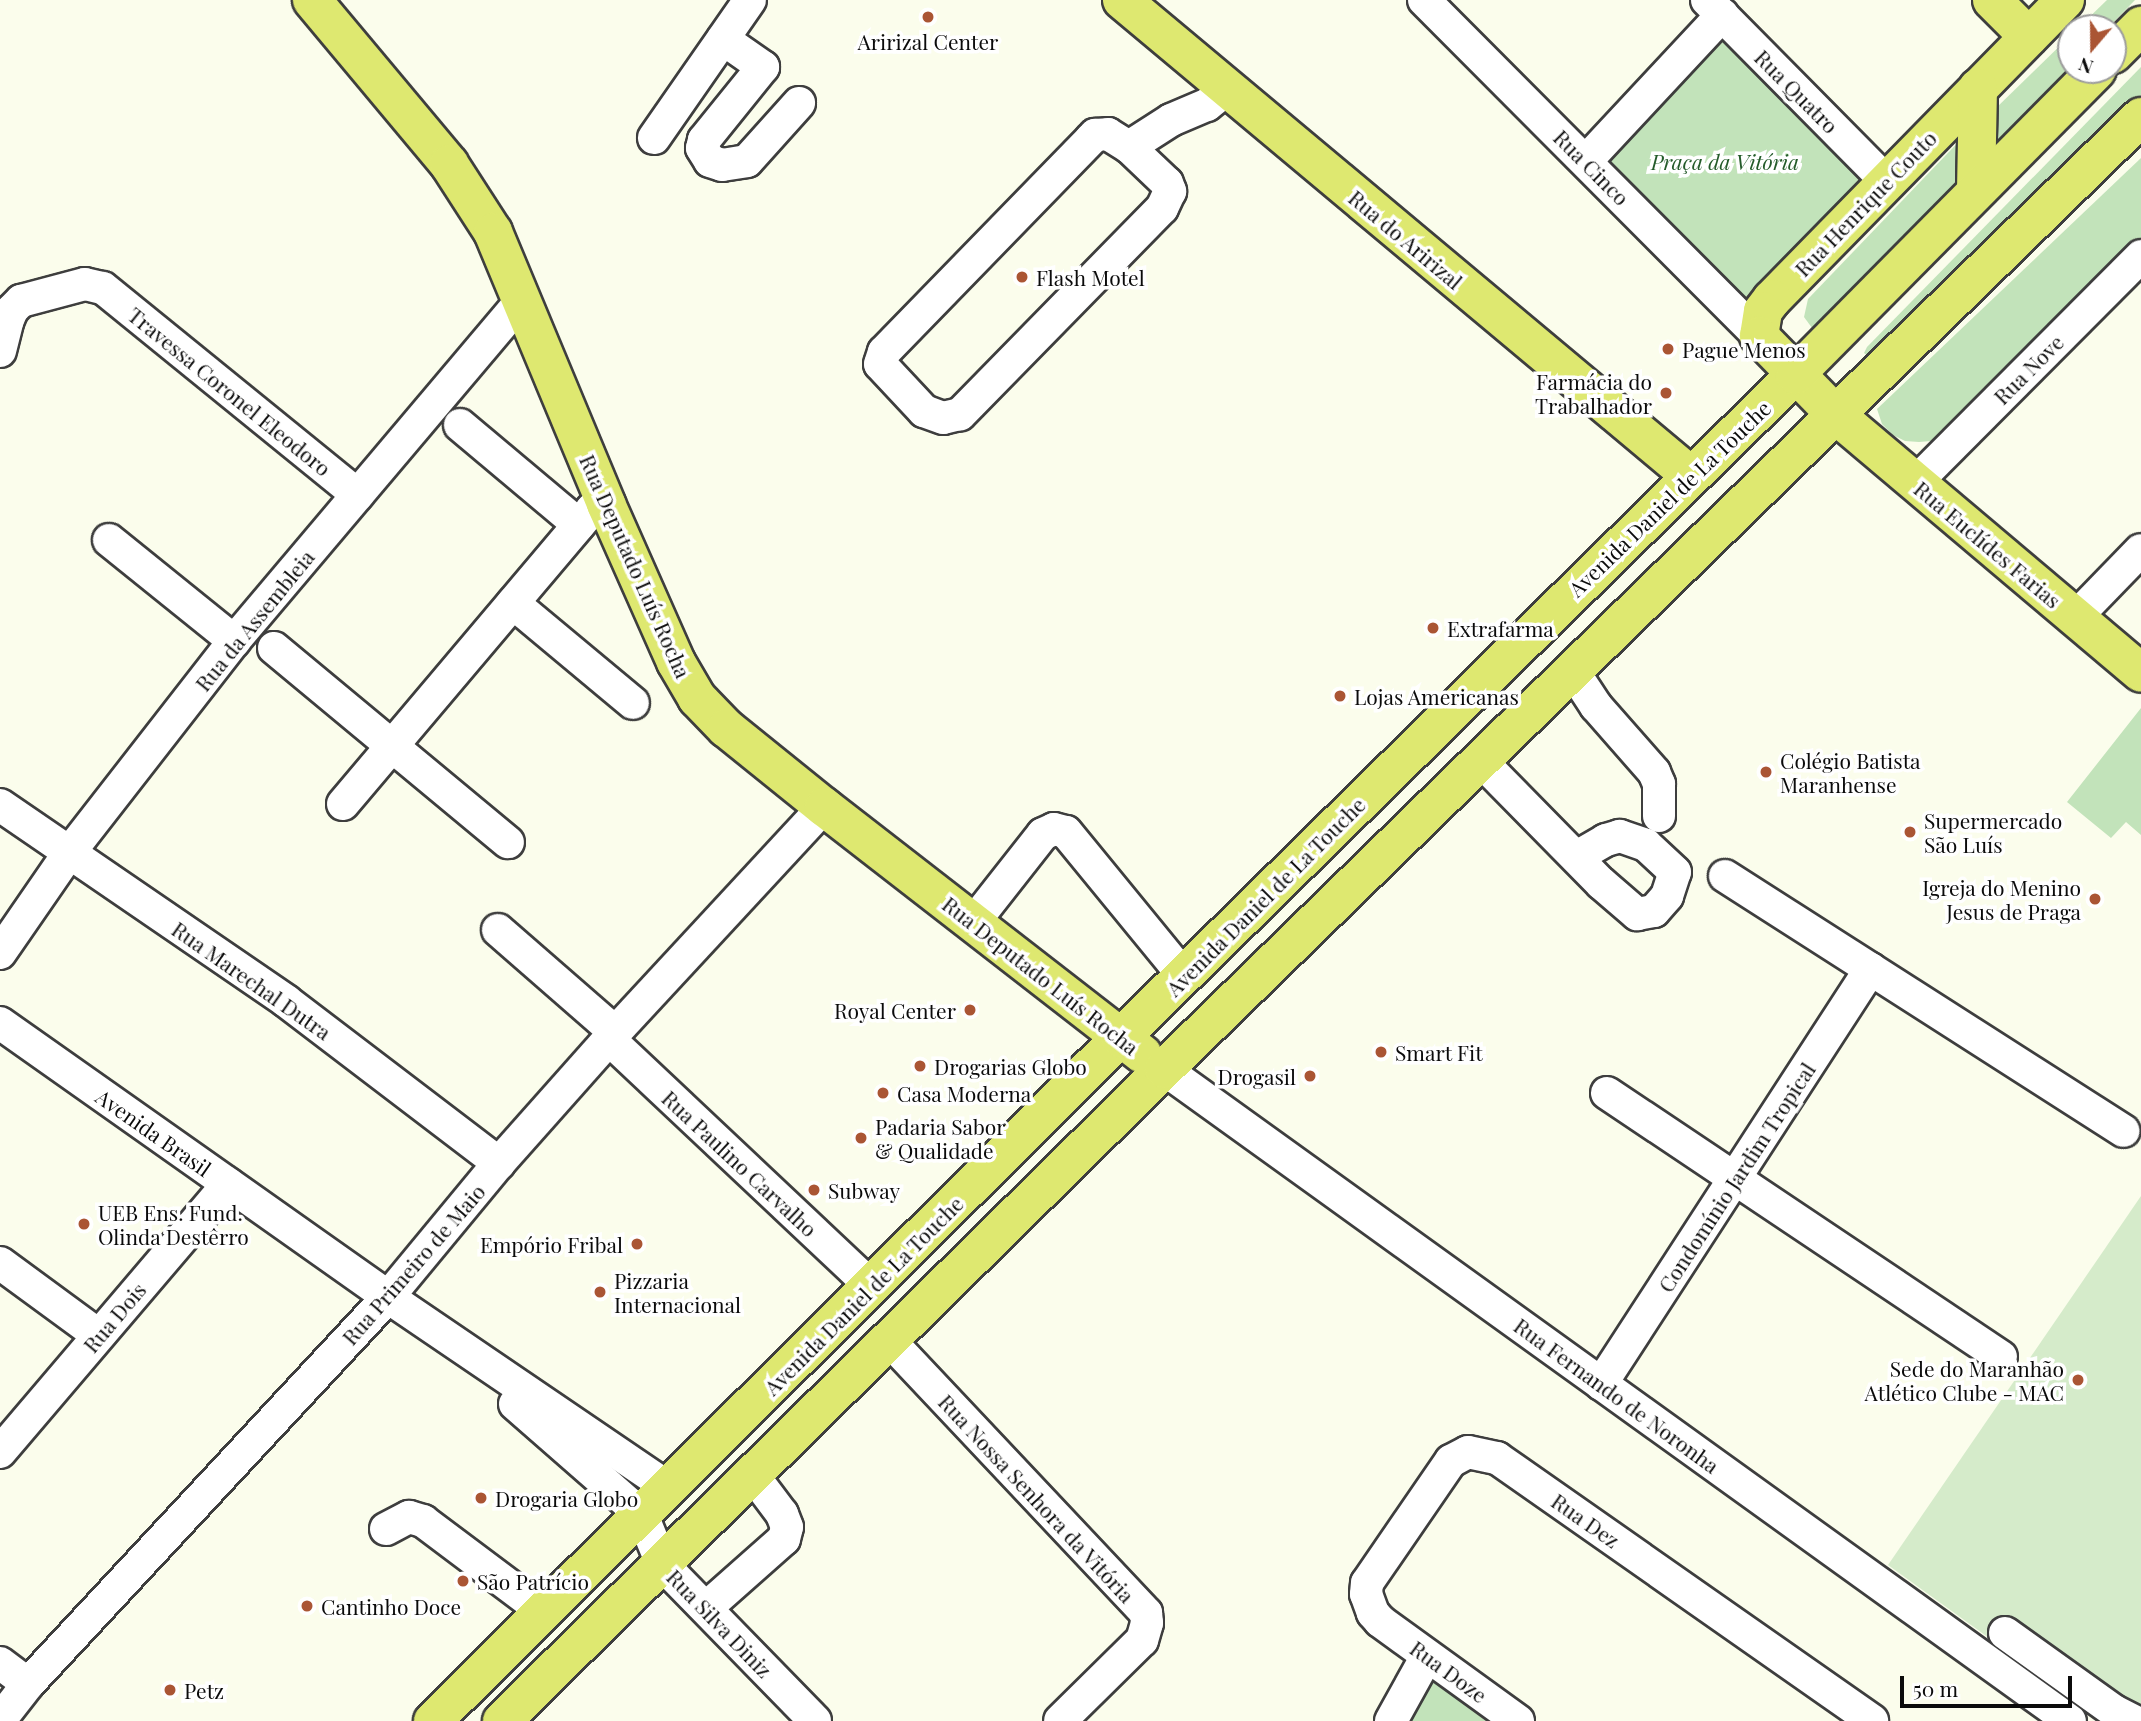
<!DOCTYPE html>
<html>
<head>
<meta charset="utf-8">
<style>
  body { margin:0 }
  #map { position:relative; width:2141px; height:1721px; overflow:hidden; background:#fbfdec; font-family:"Playfair Display",serif }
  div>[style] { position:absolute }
  .green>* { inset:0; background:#c2e3ba; transform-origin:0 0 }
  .pitch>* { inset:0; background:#d5ebca }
  .roads { filter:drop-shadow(2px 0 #3e3e3e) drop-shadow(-2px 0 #3e3e3e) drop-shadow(0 2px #3e3e3e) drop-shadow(0 -2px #3e3e3e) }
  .minor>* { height:32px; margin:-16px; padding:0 16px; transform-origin:16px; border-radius:16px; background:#fff }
  .major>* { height:38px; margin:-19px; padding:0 19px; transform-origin:19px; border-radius:19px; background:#dee870 }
  .dots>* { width:19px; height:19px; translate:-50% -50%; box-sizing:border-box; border:4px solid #fff; border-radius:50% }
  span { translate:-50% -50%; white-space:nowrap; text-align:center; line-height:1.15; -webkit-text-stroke:7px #fff; paint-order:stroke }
  .poi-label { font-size:21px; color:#0b0b0b }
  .left { translate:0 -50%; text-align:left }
  .right { translate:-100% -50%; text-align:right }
  .street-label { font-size:21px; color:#0b0b0b }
  .park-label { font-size:21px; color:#245b2a; font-style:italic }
  .north { position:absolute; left:2057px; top:14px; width:70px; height:70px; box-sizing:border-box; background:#fff; border:2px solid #9d9d9d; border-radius:50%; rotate:200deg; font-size:19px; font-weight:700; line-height:28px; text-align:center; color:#0b0b0b }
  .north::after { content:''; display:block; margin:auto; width:24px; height:32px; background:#aa5534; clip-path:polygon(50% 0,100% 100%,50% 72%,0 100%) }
  .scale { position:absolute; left:1900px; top:1676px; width:172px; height:32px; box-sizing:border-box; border:4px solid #0b0b0b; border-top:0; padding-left:9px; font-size:21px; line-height:24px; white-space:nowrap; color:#0b0b0b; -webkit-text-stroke:5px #fff; paint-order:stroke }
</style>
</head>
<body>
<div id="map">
  <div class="green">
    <div style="clip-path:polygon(2107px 0,2135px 0,2108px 28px,2078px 28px)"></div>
    <div style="left:1725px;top:33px;width:208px;height:179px;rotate:46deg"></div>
    <div style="clip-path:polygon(2071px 35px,2071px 66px,1998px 141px,1994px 140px,1993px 111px)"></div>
    <div style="clip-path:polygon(2141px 67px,2141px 97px,1877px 354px,1869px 357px,1864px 353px,1867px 347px)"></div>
    <div style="clip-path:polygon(1968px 132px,1966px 174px,1815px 332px,1804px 317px,1808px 299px)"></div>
    <div style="clip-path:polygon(2141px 158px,2141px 238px,1946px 433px,1931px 441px,1919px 442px,1905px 441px,1893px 435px,1882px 424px,1877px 409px)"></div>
    <div style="clip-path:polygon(2141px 708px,2141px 835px,2126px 822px,2111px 838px,2067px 802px)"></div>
    <div style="clip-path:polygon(1433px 1674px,1501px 1721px,1407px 1721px)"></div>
  </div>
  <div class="pitch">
    <div style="clip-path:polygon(2141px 1196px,2141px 1721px,2104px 1721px,1888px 1565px)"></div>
  </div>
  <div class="roads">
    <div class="minor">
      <div style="left:1424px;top:0;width:474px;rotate:45.1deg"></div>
      <div style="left:1707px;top:0;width:255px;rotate:45.3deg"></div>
      <div style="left:723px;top:39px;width:49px;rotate:35deg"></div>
      <div style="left:763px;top:67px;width:94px;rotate:128.9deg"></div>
      <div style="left:704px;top:140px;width:8px;rotate:104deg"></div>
      <div style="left:702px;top:148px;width:15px;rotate:58deg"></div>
      <div style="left:710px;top:161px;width:13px;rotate:18deg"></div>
      <div style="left:722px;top:165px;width:25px;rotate:-9deg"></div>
      <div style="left:747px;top:161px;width:78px;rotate:-48.1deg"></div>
      <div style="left:1108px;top:134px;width:25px;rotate:32deg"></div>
      <div style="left:1129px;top:147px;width:52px;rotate:43.5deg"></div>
      <div style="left:1167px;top:183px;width:9px;rotate:69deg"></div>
      <div style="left:1170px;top:191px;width:19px;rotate:115deg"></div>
      <div style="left:1162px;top:208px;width:289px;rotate:134.4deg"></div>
      <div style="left:960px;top:414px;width:17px;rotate:167deg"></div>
      <div style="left:943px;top:418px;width:20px;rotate:-160deg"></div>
      <div style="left:924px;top:411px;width:64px;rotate:-133.1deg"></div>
      <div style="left:880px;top:364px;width:13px;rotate:-72deg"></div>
      <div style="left:884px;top:352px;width:297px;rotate:-45.8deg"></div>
      <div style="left:1091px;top:139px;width:6px;rotate:-45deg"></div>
      <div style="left:1095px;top:135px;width:13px;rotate:-4deg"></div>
      <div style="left:654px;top:138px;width:168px;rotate:-55.2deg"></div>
      <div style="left:1129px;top:147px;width:50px;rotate:-32.7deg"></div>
      <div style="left:1171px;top:120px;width:39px;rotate:-23deg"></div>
      <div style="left:1207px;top:105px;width:26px;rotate:-39deg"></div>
      <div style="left:1586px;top:161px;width:200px;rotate:-47deg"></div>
      <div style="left:0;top:351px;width:30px;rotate:-76deg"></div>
      <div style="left:7px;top:322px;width:13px;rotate:-67deg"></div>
      <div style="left:12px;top:310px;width:13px;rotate:-45deg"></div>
      <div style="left:21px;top:301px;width:66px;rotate:-14.9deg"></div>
      <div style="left:85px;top:284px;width:18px;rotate:13deg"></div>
      <div style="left:103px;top:288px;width:328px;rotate:39.1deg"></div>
      <div style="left:460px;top:425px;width:155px;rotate:40deg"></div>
      <div style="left:1916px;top:482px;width:319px;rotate:-45.1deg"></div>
      <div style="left:109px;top:540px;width:161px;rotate:38.9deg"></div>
      <div style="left:513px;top:603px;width:156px;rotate:39.8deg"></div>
      <div style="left:2076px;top:617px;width:93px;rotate:-45.9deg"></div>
      <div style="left:274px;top:648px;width:304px;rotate:39.7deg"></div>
      <div style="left:1573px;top:671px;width:42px;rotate:56.7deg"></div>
      <div style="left:1596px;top:706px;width:88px;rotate:48.7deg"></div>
      <div style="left:1654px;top:772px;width:13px;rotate:67deg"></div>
      <div style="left:1659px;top:784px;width:32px;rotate:90deg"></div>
      <div style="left:1480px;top:760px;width:173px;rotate:45.5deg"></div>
      <div style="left:1601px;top:883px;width:48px;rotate:40.7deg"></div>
      <div style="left:1637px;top:914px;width:17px;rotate:-10deg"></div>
      <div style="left:1654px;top:911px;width:20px;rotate:-49deg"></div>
      <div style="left:1667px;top:896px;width:25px;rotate:-72deg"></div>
      <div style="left:1675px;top:872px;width:40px;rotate:-137deg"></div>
      <div style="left:1646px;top:845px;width:28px;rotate:-161deg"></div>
      <div style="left:1620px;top:836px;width:15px;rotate:164deg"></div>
      <div style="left:1606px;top:840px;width:34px;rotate:150deg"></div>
      <div style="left:343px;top:804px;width:386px;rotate:-49.8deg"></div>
      <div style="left:592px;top:509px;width:15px;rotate:-20deg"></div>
      <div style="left:0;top:805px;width:347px;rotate:34.4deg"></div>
      <div style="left:286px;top:1001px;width:268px;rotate:37.3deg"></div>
      <div style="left:1725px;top:876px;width:473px;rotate:32.6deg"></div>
      <div style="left:973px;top:923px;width:113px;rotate:-51.8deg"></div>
      <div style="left:1043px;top:834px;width:12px;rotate:-24deg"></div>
      <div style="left:1054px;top:829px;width:12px;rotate:14deg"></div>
      <div style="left:1066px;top:832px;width:186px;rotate:50.7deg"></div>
      <div style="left:498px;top:930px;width:155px;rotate:41.1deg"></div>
      <div style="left:0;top:953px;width:121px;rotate:-55.4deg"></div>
      <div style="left:69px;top:853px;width:269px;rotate:-52.1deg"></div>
      <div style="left:234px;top:641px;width:446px;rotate:-49.8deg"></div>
      <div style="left:0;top:1023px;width:475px;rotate:35.2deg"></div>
      <div style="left:388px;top:1297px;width:340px;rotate:34.2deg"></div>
      <div style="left:609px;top:1039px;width:360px;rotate:43.3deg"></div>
      <div style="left:1164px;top:1069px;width:1116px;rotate:35.74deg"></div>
      <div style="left:1607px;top:1093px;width:474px;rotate:33.8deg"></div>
      <div style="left:0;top:1263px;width:122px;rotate:36.3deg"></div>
      <div style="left:889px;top:1340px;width:375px;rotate:46.7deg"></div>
      <div style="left:1146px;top:1613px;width:10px;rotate:84deg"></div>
      <div style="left:1147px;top:1623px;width:18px;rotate:106deg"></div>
      <div style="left:1142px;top:1640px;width:115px;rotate:135.4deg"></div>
      <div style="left:1601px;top:1384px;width:495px;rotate:-57deg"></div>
      <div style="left:515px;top:1404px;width:169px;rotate:41.2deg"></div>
      <div style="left:642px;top:1515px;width:53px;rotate:67.8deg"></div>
      <div style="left:662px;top:1564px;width:219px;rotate:45.7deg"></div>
      <div style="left:0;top:1452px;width:352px;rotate:-49.6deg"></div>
      <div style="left:386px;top:1529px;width:26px;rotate:-28deg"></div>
      <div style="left:409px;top:1517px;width:15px;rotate:16deg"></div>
      <div style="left:423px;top:1521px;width:151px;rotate:36.9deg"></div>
      <div style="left:706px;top:1608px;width:104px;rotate:-41.5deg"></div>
      <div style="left:784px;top:1539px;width:12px;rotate:-76deg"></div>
      <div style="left:787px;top:1527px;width:14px;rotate:-111deg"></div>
      <div style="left:782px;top:1514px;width:50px;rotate:-126.9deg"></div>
      <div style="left:2005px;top:1633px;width:134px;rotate:35.6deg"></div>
      <div style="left:2114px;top:1711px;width:22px;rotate:27deg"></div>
      <div style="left:0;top:1663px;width:35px;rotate:37deg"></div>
      <div style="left:0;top:1720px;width:46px;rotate:-52.1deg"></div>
      <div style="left:28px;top:1684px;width:529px;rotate:-47.07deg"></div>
      <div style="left:388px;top:1297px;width:174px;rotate:-50.4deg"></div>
      <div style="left:499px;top:1163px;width:166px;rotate:-48.4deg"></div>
      <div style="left:609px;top:1039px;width:316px;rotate:-47.2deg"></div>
      <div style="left:1391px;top:1721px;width:74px;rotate:-61deg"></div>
      <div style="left:1518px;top:1721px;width:170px;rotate:-144.1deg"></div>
      <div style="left:1380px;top:1621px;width:11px;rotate:-131deg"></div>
      <div style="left:1373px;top:1613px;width:20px;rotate:-110deg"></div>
      <div style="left:1366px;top:1594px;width:11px;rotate:-85deg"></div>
      <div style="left:1367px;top:1583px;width:148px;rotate:-55.5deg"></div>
      <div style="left:1451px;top:1461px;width:19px;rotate:-28deg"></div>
      <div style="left:1468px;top:1452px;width:30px;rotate:12deg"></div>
      <div style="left:1497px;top:1458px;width:458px;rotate:35deg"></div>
    </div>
    <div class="major">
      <div style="left:312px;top:0;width:214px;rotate:50.1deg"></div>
      <div style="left:449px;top:164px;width:81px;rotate:57.1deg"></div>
      <div style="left:493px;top:232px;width:295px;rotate:67.4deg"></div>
      <div style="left:606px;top:504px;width:173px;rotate:66.1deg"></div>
      <div style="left:676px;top:662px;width:42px;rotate:59.7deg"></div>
      <div style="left:697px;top:698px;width:42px;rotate:46deg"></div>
      <div style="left:726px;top:728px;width:126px;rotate:38.9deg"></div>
      <div style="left:824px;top:807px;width:403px;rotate:37.8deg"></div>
      <div style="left:1122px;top:0;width:742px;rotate:39.91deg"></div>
      <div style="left:1992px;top:0;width:52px;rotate:45deg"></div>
      <div style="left:2065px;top:0;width:419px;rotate:134.4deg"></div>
      <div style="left:1772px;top:299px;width:15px;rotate:127deg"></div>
      <div style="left:1763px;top:311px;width:25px;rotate:99deg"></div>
      <div style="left:1759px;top:336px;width:110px;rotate:45.7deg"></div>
      <div style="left:1836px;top:415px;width:399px;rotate:40.2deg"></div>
      <div style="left:2113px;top:54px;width:40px;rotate:-45deg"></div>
      <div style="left:1976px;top:191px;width:103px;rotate:-88.9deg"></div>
      <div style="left:433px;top:1721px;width:969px;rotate:-44.83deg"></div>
      <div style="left:1120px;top:1038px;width:946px;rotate:-44.49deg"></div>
      <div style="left:1795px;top:375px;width:429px;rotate:-45.3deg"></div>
      <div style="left:502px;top:1721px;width:929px;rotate:-44.56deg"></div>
      <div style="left:1164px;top:1069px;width:1364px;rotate:-44.26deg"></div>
    </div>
  </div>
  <div class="dots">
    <div style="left:928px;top:17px;background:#aa5534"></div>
    <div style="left:1022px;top:277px;background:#aa5534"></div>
    <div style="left:1668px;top:349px;background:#aa5534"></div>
    <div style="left:1666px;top:393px;background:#aa5534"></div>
    <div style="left:1433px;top:628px;background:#aa5534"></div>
    <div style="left:1340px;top:696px;background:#aa5534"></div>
    <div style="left:1766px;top:772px;background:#aa5534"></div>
    <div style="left:1910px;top:832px;background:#aa5534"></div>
    <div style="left:2095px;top:899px;background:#aa5534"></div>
    <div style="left:970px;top:1010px;background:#aa5534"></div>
    <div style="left:1381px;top:1052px;background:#aa5534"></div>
    <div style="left:920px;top:1066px;background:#aa5534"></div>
    <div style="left:1310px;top:1076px;background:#aa5534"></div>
    <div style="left:883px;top:1093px;background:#aa5534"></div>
    <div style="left:861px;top:1138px;background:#aa5534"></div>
    <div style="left:814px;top:1190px;background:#aa5534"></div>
    <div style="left:84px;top:1224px;background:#aa5534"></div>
    <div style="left:637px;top:1244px;background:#aa5534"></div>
    <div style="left:600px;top:1292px;background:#aa5534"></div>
    <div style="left:2078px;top:1380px;background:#aa5534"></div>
    <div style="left:481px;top:1498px;background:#aa5534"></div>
    <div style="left:463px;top:1581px;background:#aa5534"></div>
    <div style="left:307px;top:1606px;background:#aa5534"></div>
    <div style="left:170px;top:1690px;background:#aa5534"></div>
  </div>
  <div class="poi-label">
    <span style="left:928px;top:41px">Aririzal Center</span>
    <span class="left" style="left:1036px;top:277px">Flash Motel</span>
    <span class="left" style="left:1682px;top:349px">Pague Menos</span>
    <span class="right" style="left:1652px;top:393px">Farmácia do<br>Trabalhador</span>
    <span class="left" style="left:1447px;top:628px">Extrafarma</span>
    <span class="left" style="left:1354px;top:696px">Lojas Americanas</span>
    <span class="left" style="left:1780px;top:772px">Colégio Batista<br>Maranhense</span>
    <span class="left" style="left:1924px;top:832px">Supermercado<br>São Luís</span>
    <span class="right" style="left:2081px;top:899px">Igreja do Menino<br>Jesus de Praga</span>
    <span class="right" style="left:956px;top:1010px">Royal Center</span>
    <span class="left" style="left:1395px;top:1052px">Smart Fit</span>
    <span class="left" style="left:934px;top:1066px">Drogarias Globo</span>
    <span class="right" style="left:1296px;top:1076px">Drogasil</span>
    <span class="left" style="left:897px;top:1093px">Casa Moderna</span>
    <span class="left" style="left:875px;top:1138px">Padaria Sabor<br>&amp; Qualidade</span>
    <span class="left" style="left:828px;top:1190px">Subway</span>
    <span class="left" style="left:98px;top:1224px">UEB Ens. Fund.<br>Olinda Destêrro</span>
    <span class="right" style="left:623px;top:1244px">Empório Fribal</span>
    <span class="left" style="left:614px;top:1292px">Pizzaria<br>Internacional</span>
    <span class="right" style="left:2064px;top:1380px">Sede do Maranhão<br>Atlético Clube - MAC</span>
    <span class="left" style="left:495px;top:1498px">Drogaria Globo</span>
    <span class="left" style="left:477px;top:1581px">São Patrício</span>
    <span class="left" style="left:321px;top:1606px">Cantinho Doce</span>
    <span class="left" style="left:184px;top:1690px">Petz</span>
  </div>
  <div class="street-label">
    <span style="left:1797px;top:91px;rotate:45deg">Rua Quatro</span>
    <span style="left:1592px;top:167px;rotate:45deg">Rua Cinco</span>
    <span style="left:1865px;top:203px;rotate:-46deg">Rua Henrique Couto</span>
    <span style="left:1406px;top:239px;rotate:40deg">Rua do Aririzal</span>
    <span style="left:2028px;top:369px;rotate:-45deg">Rua Nove</span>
    <span style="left:230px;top:391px;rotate:39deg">Travessa Coronel Eleodoro</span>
    <span style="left:1669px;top:498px;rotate:-44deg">Avenida Daniel de La Touche</span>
    <span style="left:1988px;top:544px;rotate:40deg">Rua Euclídes Farias</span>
    <span style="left:636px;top:566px;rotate:66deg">Rua Deputado Luís Rocha</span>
    <span style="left:254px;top:620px;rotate:-51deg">Rua da Assembleia</span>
    <span style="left:1265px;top:896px;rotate:-45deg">Avenida Daniel de La Touche</span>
    <span style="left:1041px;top:975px;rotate:38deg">Rua Deputado Luís Rocha</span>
    <span style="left:252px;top:980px;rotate:35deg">Rua Marechal Dutra</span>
    <span style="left:154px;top:1132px;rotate:35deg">Avenida Brasil</span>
    <span style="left:740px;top:1163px;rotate:43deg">Rua Paulino Carvalho</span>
    <span style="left:1736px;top:1177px;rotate:-57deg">Condomínio Jardim Tropical</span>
    <span style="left:413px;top:1264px;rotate:-49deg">Rua Primeiro de Maio</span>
    <span style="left:863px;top:1295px;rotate:-45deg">Avenida Daniel de La Touche</span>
    <span style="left:114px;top:1317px;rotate:-50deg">Rua Dois</span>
    <span style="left:1617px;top:1395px;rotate:36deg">Rua Fernando de Noronha</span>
    <span style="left:1037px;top:1498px;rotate:47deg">Rua Nossa Senhora da Vitória</span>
    <span style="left:1586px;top:1520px;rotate:35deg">Rua Dez</span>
    <span style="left:720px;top:1623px;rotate:46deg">Rua Silva Diniz</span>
    <span style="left:1449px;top:1671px;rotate:36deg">Rua Doze</span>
  </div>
  <div class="park-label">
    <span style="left:1725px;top:161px">Praça da Vitória</span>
  </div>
  <div class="north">N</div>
  <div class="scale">50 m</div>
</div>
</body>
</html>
